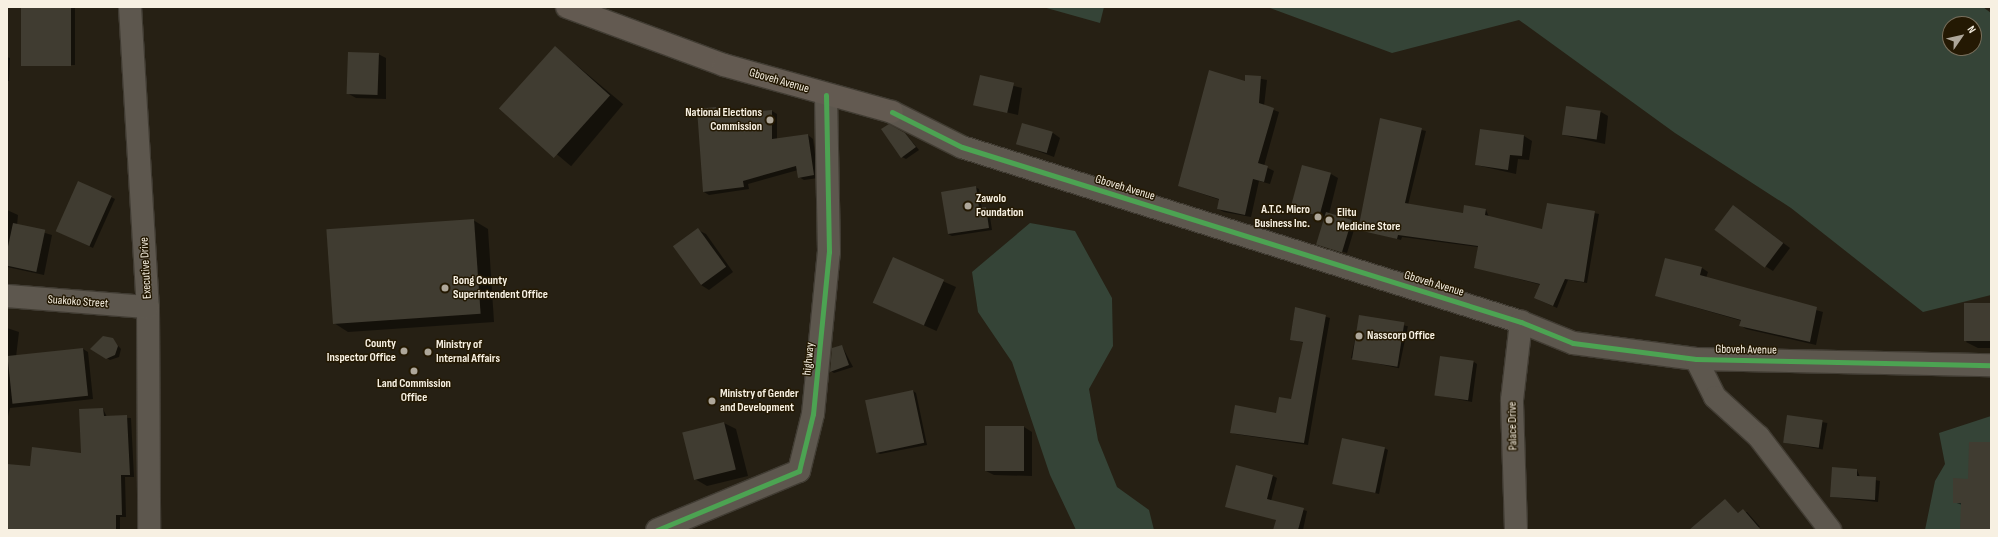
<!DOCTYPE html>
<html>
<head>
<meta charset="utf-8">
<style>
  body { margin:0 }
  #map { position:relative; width:1998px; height:537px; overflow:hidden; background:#262014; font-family:"Sofia Sans Condensed",sans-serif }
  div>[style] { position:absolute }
  .green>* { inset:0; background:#354437 }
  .shadow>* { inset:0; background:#0007; transform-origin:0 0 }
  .building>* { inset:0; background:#403c31; transform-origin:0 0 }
  .roads { filter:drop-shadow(1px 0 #413c33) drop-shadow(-1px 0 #413c33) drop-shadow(0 1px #413c33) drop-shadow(0 -1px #413c33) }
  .minor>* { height:22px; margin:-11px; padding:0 11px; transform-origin:11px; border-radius:11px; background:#5d574e }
  .major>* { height:22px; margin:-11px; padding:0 11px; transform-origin:11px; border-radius:11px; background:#635a51 }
  .cycleway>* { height:5px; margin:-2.5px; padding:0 2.5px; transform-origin:2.5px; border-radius:2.5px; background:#4ca352 }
  .dots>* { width:11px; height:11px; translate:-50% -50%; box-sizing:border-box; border:2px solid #241903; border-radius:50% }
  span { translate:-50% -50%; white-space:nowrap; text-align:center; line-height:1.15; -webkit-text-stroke:3px #241903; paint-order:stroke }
  .street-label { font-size:12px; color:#f7f0e2 }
  .poi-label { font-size:12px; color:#f7f0e2; font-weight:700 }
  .right { translate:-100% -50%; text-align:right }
  .left { translate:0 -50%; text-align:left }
  .frame { position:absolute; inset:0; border:8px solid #f7f0e2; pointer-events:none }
  .north { position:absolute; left:1942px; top:16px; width:40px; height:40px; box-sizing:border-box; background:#241903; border:1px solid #786f5c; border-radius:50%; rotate:56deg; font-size:11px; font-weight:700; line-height:16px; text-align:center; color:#f7f0e2 }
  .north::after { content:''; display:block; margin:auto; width:14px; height:18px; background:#aea79a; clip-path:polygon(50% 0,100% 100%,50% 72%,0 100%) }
</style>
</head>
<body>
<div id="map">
  <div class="green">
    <div style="clip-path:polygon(1043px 7px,1104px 7px,1100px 23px)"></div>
    <div style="clip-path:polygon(evenodd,1267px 7px,1983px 7px,1991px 13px,1991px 295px,1923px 312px,1791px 208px,1675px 133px,1519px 20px,1392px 53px,1267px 7px,1950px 24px,1974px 24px,1974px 48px,1950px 48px,1950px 24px)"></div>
    <div style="clip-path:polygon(1030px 223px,1075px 231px,1112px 298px,1113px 346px,1089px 389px,1098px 440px,1117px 487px,1149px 510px,1154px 530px,1076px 530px,1050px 475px,1012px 362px,978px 312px,972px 272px)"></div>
    <div style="clip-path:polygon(1991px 416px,1991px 530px,1925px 530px,1935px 481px,1945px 464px,1939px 433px)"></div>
  </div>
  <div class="shadow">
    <div style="left:22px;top:7px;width:53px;height:58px"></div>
    <div style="left:555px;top:47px;width:89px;height:81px;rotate:40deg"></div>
    <div style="clip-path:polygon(378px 54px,386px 58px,386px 99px,356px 98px,349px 94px)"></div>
    <div style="clip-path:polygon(7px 57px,10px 58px,9px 81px,7px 81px)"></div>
    <div style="clip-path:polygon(1246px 76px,1267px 80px,1264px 106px,1279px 112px,1264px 166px,1274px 171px,1270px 184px,1259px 181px,1251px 217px,1224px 212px,1218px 209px,1220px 200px,1179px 186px,1246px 83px)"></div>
    <div style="clip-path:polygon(980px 77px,1022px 88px,1018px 115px,976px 105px)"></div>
    <div style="clip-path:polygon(716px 109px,722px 116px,772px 111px,777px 114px,777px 140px,808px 135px,813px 139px,818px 178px,804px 180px,799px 177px,798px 170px,748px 184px,749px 189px,709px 195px,704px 192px)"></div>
    <div style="clip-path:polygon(1601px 112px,1608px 116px,1605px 144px,1563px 135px)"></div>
    <div style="clip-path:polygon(1381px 120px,1426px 131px,1408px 205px,1464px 214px,1486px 210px,1489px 217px,1543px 230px,1547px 204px,1599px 214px,1587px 283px,1568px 280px,1557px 308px,1539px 300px,1541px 285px,1475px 267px,1478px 247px,1402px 237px,1401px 240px,1360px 229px)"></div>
    <div style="clip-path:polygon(1481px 130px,1524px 136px,1532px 141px,1529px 160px,1518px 159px,1516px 174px,1476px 165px)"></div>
    <div style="clip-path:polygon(905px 133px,919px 150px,906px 159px,902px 157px)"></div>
    <div style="clip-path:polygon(1053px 133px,1060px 138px,1054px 157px,1016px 143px)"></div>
    <div style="clip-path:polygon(1331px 174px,1338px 178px,1329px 214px,1356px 223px,1347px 253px,1318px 244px,1325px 219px,1292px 208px)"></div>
    <div style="clip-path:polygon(975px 187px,979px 189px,982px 209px,989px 210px,992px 230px,952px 236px,948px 234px)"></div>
    <div style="clip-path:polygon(111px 197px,115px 199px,93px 248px,61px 233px)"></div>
    <div style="clip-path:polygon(7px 210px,18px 215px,17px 225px,52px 235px,44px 275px,7px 267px)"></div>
    <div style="clip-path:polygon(1741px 211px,1790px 248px,1773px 271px,1765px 266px)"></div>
    <div style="clip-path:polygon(473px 220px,488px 229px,494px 322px,348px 332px,334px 323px)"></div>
    <div style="clip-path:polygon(698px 230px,706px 234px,733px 272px,709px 290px,701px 285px)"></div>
    <div style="left:893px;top:259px;width:69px;height:48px;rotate:24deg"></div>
    <div style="clip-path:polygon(1702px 268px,1708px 272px,1706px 278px,1823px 312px,1816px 345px,1746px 329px,1740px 325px,1742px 321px,1656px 296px)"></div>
    <div style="clip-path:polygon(1991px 304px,1991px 348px,1978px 348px,1966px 342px)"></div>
    <div style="clip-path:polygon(1295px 308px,1330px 318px,1308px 445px,1235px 434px,1231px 432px,1277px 414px,1292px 400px,1304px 343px,1291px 339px)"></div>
    <div style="left:1360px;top:316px;width:49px;height:43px;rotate:12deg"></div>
    <div style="clip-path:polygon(7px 328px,19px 332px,16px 357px,83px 349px,88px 352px,93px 399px,10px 408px,7px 421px)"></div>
    <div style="clip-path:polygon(112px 339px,121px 349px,119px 357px,110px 360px,92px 349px)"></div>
    <div style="clip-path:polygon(842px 346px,853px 367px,834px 373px,831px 371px)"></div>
    <div style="clip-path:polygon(1474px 362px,1477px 364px,1472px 402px,1436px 395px)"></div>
    <div style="clip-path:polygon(913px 391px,916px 393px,927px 445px,880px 454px,876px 452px)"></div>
    <div style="clip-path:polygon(103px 409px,107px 417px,131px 418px,134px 477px,125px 477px,126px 517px,120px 517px,120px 530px,31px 530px,7px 494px,7px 483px,82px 454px)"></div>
    <div style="left:1788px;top:416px;width:40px;height:27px;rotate:10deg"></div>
    <div style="clip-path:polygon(724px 423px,736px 429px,748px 476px,707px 486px,695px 479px,683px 433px)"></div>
    <div style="clip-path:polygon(1024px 427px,1032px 432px,1032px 476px,994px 475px,986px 471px)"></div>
    <div style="clip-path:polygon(1970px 443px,1991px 443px,1991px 530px,1961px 530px,1962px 505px,1954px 502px,1969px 480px)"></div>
    <div style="clip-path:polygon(1384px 448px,1388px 450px,1379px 494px,1333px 483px)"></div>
    <div style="clip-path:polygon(1857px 470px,1860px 477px,1880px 481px,1878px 502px,1831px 497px)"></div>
    <div style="clip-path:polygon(1273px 476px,1277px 478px,1271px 501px,1307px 511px,1303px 530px,1274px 530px,1277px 520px,1227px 506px)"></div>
    <div style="clip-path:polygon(1725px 500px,1739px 514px,1747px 512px,1760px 527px,1701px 530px)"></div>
  </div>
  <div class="building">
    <div style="left:21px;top:7px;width:50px;height:59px"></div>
    <div style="left:555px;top:46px;width:74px;height:84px;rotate:42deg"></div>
    <div style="left:348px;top:52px;width:31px;height:42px;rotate:2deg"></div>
    <div style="clip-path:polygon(1209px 70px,1245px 81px,1245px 75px,1261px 76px,1259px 103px,1274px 108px,1258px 163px,1268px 166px,1264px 182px,1253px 179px,1245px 215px,1217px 209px,1219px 199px,1178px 186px)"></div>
    <div style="left:980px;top:75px;width:35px;height:31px;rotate:13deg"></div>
    <div style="left:1566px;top:106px;width:35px;height:29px;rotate:8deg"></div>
    <div style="clip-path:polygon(716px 107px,717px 116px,772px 110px,772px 139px,808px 134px,814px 175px,798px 178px,796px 166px,743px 181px,744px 187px,703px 192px,697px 109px)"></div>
    <div style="clip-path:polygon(1380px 118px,1422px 128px,1405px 203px,1463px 213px,1464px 205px,1486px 209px,1485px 215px,1542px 229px,1547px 203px,1595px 211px,1584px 282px,1565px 279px,1553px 306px,1534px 298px,1540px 284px,1474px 268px,1478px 246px,1398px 235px,1397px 239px,1358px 230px)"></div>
    <div style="left:1022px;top:123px;width:32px;height:22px;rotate:16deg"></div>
    <div style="clip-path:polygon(889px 124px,905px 133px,916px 147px,901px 158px,881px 129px)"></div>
    <div style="clip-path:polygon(1480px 129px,1524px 135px,1522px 156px,1510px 155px,1508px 170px,1475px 165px)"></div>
    <div style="left:1302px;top:165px;width:30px;height:45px;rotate:15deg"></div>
    <div style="left:78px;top:181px;width:37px;height:55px;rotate:24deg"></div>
    <div style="clip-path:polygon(976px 186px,979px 208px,986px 207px,989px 228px,948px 234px,941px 192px)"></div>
    <div style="left:1733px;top:205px;width:63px;height:31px;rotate:37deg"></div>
    <div style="left:1326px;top:212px;width:27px;height:34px;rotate:17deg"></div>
    <div style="left:474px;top:219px;width:95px;height:148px;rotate:86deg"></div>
    <div style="left:13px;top:223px;width:33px;height:43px;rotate:12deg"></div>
    <div style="left:698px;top:228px;width:48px;height:31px;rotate:54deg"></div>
    <div style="left:893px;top:257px;width:56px;height:50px;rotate:24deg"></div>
    <div style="clip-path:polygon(1665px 258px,1702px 267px,1700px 275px,1817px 307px,1810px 342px,1739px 326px,1741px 320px,1655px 296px)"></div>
    <div style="left:1991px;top:303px;width:38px;height:27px;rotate:90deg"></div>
    <div style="clip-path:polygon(1295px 307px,1326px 315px,1304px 443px,1230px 433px,1235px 405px,1276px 413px,1279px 397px,1291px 399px,1303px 342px,1290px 340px)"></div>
    <div style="left:1359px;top:315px;width:46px;height:45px;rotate:9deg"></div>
    <div style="clip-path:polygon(103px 336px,113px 338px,118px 346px,115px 355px,106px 359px,90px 349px)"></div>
    <div style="clip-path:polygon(842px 345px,849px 365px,830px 372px,832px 348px)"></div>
    <div style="left:83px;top:348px;width:48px;height:76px;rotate:84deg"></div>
    <div style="left:1440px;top:356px;width:34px;height:40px;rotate:8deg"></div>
    <div style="left:913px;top:390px;width:54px;height:49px;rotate:78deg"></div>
    <div style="clip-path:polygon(103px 408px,104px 416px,127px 415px,130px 475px,121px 475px,122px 515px,116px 515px,116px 530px,7px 530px,7px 464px,30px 466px,32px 447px,81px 453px,79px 409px)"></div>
    <div style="left:1787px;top:415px;width:36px;height:28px;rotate:8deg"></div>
    <div style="left:724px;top:422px;width:49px;height:43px;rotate:76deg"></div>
    <div style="left:985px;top:426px;width:39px;height:45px"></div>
    <div style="left:1342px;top:438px;width:44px;height:47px;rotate:12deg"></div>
    <div style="clip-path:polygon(1969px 442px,1990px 442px,1991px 530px,1960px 530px,1961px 503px,1953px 503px,1953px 478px,1968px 479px)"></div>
    <div style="clip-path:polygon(1236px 465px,1273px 475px,1267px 499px,1304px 508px,1298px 530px,1273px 530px,1276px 520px,1225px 507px)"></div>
    <div style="clip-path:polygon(1832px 467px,1857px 469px,1857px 476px,1876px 477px,1875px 500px,1830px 497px)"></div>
    <div style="clip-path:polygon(1725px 499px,1738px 513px,1743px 509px,1761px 530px,1689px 530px)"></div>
  </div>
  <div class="roads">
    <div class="minor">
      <div style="left:130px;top:7px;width:301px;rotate:86.6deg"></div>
      <div style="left:148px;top:307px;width:223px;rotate:89.7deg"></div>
      <div style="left:892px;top:112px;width:78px;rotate:26.6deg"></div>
      <div style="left:962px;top:147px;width:586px;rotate:17.38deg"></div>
      <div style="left:1521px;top:322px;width:56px;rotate:22deg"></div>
      <div style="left:1573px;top:343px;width:124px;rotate:7.4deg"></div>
      <div style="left:1696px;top:359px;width:295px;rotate:1.2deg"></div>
      <div style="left:7px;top:296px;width:141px;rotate:4.5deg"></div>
      <div style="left:1696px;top:359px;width:42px;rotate:63.4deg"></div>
      <div style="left:1715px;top:397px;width:59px;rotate:42.3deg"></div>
      <div style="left:1759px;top:437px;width:117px;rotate:52.6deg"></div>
      <div style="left:657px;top:530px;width:154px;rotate:-22.6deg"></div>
      <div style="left:799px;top:471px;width:59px;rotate:-76.2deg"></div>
      <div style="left:813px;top:414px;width:163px;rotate:-84.4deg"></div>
      <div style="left:829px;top:252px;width:157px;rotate:-91.1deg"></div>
      <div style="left:1516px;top:530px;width:130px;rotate:-91.8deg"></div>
      <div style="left:1512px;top:400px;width:79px;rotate:-83.4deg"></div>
    </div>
    <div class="major">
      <div style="left:567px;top:7px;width:167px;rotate:20.3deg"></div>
      <div style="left:724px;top:65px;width:174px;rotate:15.6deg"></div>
    </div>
  </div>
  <div class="cycleway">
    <div style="left:892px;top:112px;width:78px;rotate:26.6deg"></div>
    <div style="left:962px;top:147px;width:586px;rotate:17.38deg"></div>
    <div style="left:1521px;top:322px;width:56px;rotate:22deg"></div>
    <div style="left:1573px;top:343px;width:124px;rotate:7.4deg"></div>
    <div style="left:1696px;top:359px;width:295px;rotate:1.2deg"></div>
    <div style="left:657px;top:530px;width:154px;rotate:-22.6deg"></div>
    <div style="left:799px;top:471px;width:59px;rotate:-76.2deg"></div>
    <div style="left:813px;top:414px;width:163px;rotate:-84.4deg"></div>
    <div style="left:829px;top:252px;width:157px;rotate:-91.1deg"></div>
  </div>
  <div class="dots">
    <div style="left:770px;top:120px;background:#aea79a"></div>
    <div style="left:968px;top:206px;background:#aea79a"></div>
    <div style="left:1318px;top:217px;background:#aea79a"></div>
    <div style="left:1329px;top:220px;background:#aea79a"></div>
    <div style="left:445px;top:288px;background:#aea79a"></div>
    <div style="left:1359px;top:336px;background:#aea79a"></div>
    <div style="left:404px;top:351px;background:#aea79a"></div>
    <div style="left:428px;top:352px;background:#aea79a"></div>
    <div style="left:414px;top:371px;background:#aea79a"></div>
    <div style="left:712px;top:401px;background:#aea79a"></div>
  </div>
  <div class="street-label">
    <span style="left:779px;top:81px;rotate:16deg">Gboveh Avenue</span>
    <span style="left:1125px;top:188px;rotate:17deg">Gboveh Avenue</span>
    <span style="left:146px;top:268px;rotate:-93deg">Executive Drive</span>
    <span style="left:1434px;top:284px;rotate:17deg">Gboveh Avenue</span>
    <span style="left:78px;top:302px;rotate:4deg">Suakoko Street</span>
    <span style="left:1746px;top:350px;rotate:1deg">Gboveh Avenue</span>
    <span style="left:809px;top:359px;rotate:-84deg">highway</span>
    <span style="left:1513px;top:426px;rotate:-91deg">Palace Drive</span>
  </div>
  <div class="poi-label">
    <span class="right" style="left:762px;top:120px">National Elections<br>Commission</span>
    <span class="left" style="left:976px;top:206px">Zawolo<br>Foundation</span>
    <span class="right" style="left:1310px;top:217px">A.T.C. Micro<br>Business Inc.</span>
    <span class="left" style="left:1337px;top:220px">Elitu<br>Medicine Store</span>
    <span class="left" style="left:453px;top:288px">Bong County<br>Superintendent Office</span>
    <span class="left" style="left:1367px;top:336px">Nasscorp Office</span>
    <span class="right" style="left:396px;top:351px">County<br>Inspector Office</span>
    <span class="left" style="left:436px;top:352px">Ministry of<br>Internal Affairs</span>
    <span style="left:414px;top:391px">Land Commission<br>Office</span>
    <span class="left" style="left:720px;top:401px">Ministry of Gender<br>and Development</span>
  </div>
  <div class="frame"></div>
  <div class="north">N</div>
</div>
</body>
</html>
